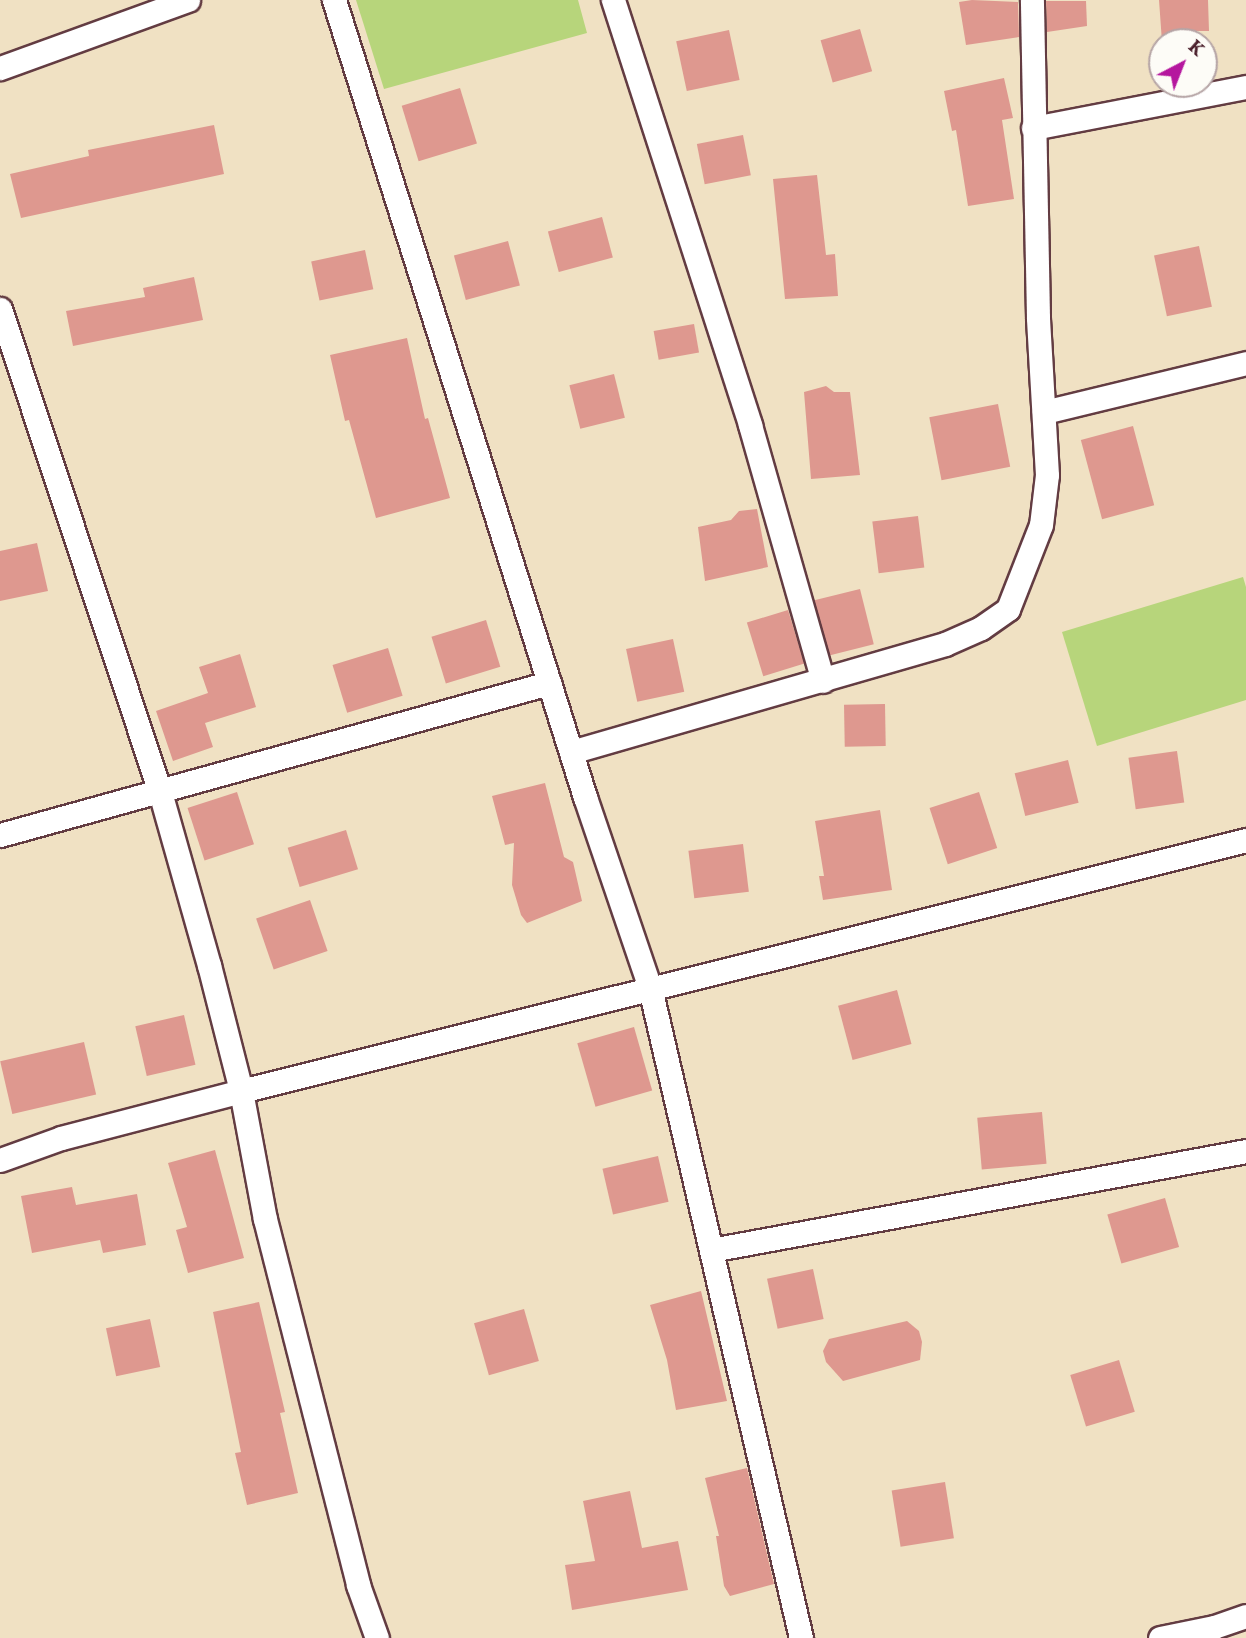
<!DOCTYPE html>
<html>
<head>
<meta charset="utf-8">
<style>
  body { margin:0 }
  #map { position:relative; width:1246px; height:1638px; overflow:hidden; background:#f0e1c3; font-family:Vollkorn,serif }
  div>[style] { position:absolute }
  .green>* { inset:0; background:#b7d57b }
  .building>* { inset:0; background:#de988f; transform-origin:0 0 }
  .roads { filter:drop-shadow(2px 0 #633c42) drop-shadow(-2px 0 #633c42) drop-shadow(0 2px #633c42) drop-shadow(0 -2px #633c42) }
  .street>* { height:23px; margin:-11.5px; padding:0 11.5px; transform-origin:11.5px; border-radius:11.5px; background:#fff }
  span { translate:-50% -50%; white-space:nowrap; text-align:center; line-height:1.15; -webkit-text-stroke:7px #fdfcf7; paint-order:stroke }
  .north { position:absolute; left:1148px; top:28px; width:70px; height:70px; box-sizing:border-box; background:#fdfcf7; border:2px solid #b5a4a5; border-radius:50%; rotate:42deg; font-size:19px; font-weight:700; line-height:28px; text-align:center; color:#4a1f2b }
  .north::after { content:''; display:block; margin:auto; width:24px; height:32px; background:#b5179e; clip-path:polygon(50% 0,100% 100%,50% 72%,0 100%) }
</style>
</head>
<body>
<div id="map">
  <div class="green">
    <div style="clip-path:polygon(356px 0,578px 0,587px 33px,384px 89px)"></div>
    <div style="clip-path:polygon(1243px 577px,1246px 587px,1246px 700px,1097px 746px,1062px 632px)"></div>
  </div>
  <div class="building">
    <div style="clip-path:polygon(972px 0,1018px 2px,1019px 37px,966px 45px,959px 2px)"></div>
    <div style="clip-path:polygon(1159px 0,1208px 0,1209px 31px,1195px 31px,1197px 42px,1162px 42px)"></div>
    <div style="clip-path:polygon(1046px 1px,1086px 1px,1087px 26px,1047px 32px)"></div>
    <div style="left:860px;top:29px;width:44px;height:41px;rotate:74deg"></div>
    <div style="left:729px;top:30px;width:51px;height:54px;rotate:78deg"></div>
    <div style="clip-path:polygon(1004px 78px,1013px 118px,1002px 120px,1014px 199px,968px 206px,956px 130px,952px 131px,944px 91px)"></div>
    <div style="left:460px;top:88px;width:58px;height:61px;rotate:73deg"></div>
    <div style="clip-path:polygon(214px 125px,224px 174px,21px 218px,10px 174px,89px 156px,88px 150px)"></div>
    <div style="left:743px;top:135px;width:41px;height:47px;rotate:79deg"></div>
    <div style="clip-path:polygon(817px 175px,826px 255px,835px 254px,838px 296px,785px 299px,773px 179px)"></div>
    <div style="left:602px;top:217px;width:42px;height:56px;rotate:75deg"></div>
    <div style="left:508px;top:241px;width:46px;height:56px;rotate:75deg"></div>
    <div style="left:1199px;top:246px;width:62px;height:46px;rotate:78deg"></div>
    <div style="left:365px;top:250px;width:40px;height:55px;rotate:78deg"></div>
    <div style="clip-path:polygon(194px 277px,203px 320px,73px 346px,66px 311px,145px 297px,143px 288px)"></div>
    <div style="left:694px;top:324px;width:29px;height:41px;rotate:80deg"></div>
    <div style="clip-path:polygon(407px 338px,425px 419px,428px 418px,450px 498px,376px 518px,349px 420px,345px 421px,330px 355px)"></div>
    <div style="left:614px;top:374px;width:45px;height:46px;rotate:76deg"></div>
    <div style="clip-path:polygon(826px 386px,834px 392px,850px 392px,860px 475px,811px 479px,804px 392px)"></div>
    <div style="left:998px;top:404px;width:64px;height:70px;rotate:79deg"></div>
    <div style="left:1133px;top:426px;width:82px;height:54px;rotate:75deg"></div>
    <div style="clip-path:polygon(757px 509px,768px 567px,705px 581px,698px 527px,731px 520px,739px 511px)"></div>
    <div style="left:918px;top:516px;width:52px;height:46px;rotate:83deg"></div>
    <div style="clip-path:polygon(37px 543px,48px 591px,0 601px,0 551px)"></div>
    <div style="left:860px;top:589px;width:57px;height:47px;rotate:76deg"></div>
    <div style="left:788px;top:610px;width:56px;height:43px;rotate:73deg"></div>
    <div style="left:486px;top:620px;width:49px;height:57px;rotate:73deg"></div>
    <div style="left:673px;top:639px;width:54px;height:48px;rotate:78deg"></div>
    <div style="left:388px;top:648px;width:50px;height:58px;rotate:73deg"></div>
    <div style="clip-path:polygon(240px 654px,256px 707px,205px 723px,213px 747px,173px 761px,156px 711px,208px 693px,199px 667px)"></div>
    <div style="left:885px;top:704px;width:42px;height:41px;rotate:89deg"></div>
    <div style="left:1177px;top:751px;width:52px;height:49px;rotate:82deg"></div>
    <div style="left:1068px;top:760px;width:44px;height:55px;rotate:76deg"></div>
    <div style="clip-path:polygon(545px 783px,564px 857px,573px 862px,582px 901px,527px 923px,521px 915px,512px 885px,514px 843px,505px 845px,492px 796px)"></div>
    <div style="left:237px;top:792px;width:55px;height:52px;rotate:72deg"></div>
    <div style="left:979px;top:792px;width:59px;height:52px;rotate:72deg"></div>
    <div style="clip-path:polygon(880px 810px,892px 890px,823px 900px,819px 876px,824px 876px,815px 821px)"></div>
    <div style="left:346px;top:830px;width:41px;height:61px;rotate:73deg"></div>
    <div style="left:743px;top:844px;width:48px;height:55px;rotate:83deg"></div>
    <div style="left:310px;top:900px;width:54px;height:57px;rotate:71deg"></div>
    <div style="left:897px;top:990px;width:56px;height:61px;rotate:75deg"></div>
    <div style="left:184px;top:1015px;width:51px;height:50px;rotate:77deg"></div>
    <div style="left:634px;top:1027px;width:66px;height:59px;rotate:74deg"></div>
    <div style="left:84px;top:1042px;width:54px;height:86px;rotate:77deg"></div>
    <div style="left:1042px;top:1112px;width:52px;height:65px;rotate:85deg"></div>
    <div style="clip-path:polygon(215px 1150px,244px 1258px,188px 1273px,176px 1230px,187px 1227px,168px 1163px)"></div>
    <div style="left:658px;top:1156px;width:47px;height:57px;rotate:77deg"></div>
    <div style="clip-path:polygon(72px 1187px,76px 1205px,137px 1194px,146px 1245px,103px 1253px,100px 1240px,32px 1253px,21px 1196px)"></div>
    <div style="left:1165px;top:1198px;width:51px;height:60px;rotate:74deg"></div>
    <div style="left:813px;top:1269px;width:51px;height:47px;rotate:78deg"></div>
    <div style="clip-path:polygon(701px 1291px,727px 1401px,676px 1410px,667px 1360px,650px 1305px)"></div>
    <div style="clip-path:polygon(259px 1302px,285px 1412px,280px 1413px,298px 1493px,247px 1505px,235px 1453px,241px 1452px,213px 1312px)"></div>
    <div style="left:524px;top:1309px;width:54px;height:52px;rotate:74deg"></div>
    <div style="left:150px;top:1319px;width:49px;height:45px;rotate:78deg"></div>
    <div style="clip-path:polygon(907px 1321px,919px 1331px,922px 1342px,920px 1360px,843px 1381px,826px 1362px,823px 1351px,829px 1339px)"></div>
    <div style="left:1119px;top:1360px;width:54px;height:51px;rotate:73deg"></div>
    <div style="clip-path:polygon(747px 1468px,774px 1584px,730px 1596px,724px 1586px,716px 1536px,719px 1536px,705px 1478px)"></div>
    <div style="left:945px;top:1482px;width:57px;height:54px;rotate:81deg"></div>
    <div style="clip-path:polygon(630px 1491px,642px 1548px,678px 1541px,688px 1590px,572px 1610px,565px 1565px,595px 1561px,583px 1501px)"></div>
  </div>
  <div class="roads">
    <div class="street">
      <div style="left:334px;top:0;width:836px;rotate:72.52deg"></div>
      <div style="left:585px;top:797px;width:202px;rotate:71.2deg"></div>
      <div style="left:650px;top:988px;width:667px;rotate:76.92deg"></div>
      <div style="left:613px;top:0;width:447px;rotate:72.1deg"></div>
      <div style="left:750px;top:425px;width:266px;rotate:74.1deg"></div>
      <div style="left:0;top:68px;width:200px;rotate:-19.9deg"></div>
      <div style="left:1033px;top:128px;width:217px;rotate:-10.9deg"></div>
      <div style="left:0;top:309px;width:509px;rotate:71.67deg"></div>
      <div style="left:160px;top:792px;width:180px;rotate:74.2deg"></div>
      <div style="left:209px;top:965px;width:130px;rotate:75.7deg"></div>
      <div style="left:241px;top:1091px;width:130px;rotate:79.4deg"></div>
      <div style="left:265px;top:1219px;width:378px;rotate:75.7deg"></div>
      <div style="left:358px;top:1585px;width:56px;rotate:70.3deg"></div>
      <div style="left:1044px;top:412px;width:208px;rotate:-13.6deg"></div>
      <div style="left:571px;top:752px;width:389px;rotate:-16.1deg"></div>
      <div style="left:945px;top:644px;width:39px;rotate:-24deg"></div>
      <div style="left:981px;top:628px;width:33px;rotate:-35deg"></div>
      <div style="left:1008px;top:609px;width:90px;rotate:-68.6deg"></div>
      <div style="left:1041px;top:525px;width:50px;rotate:-83.2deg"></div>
      <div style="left:1047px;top:475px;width:158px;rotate:-93.3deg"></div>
      <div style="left:1038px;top:317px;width:317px;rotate:-91.1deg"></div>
      <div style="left:0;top:835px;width:570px;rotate:-15.48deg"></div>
      <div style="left:0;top:1160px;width:65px;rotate:-19.8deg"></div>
      <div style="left:61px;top:1138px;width:186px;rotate:-14.6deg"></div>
      <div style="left:241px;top:1091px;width:1036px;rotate:-14.02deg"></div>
      <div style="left:711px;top:1250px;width:544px;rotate:-10.48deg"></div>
      <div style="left:1160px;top:1638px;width:55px;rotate:-11.5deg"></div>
      <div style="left:1214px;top:1627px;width:34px;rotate:-19deg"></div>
    </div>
  </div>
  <div class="north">K</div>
</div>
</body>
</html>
